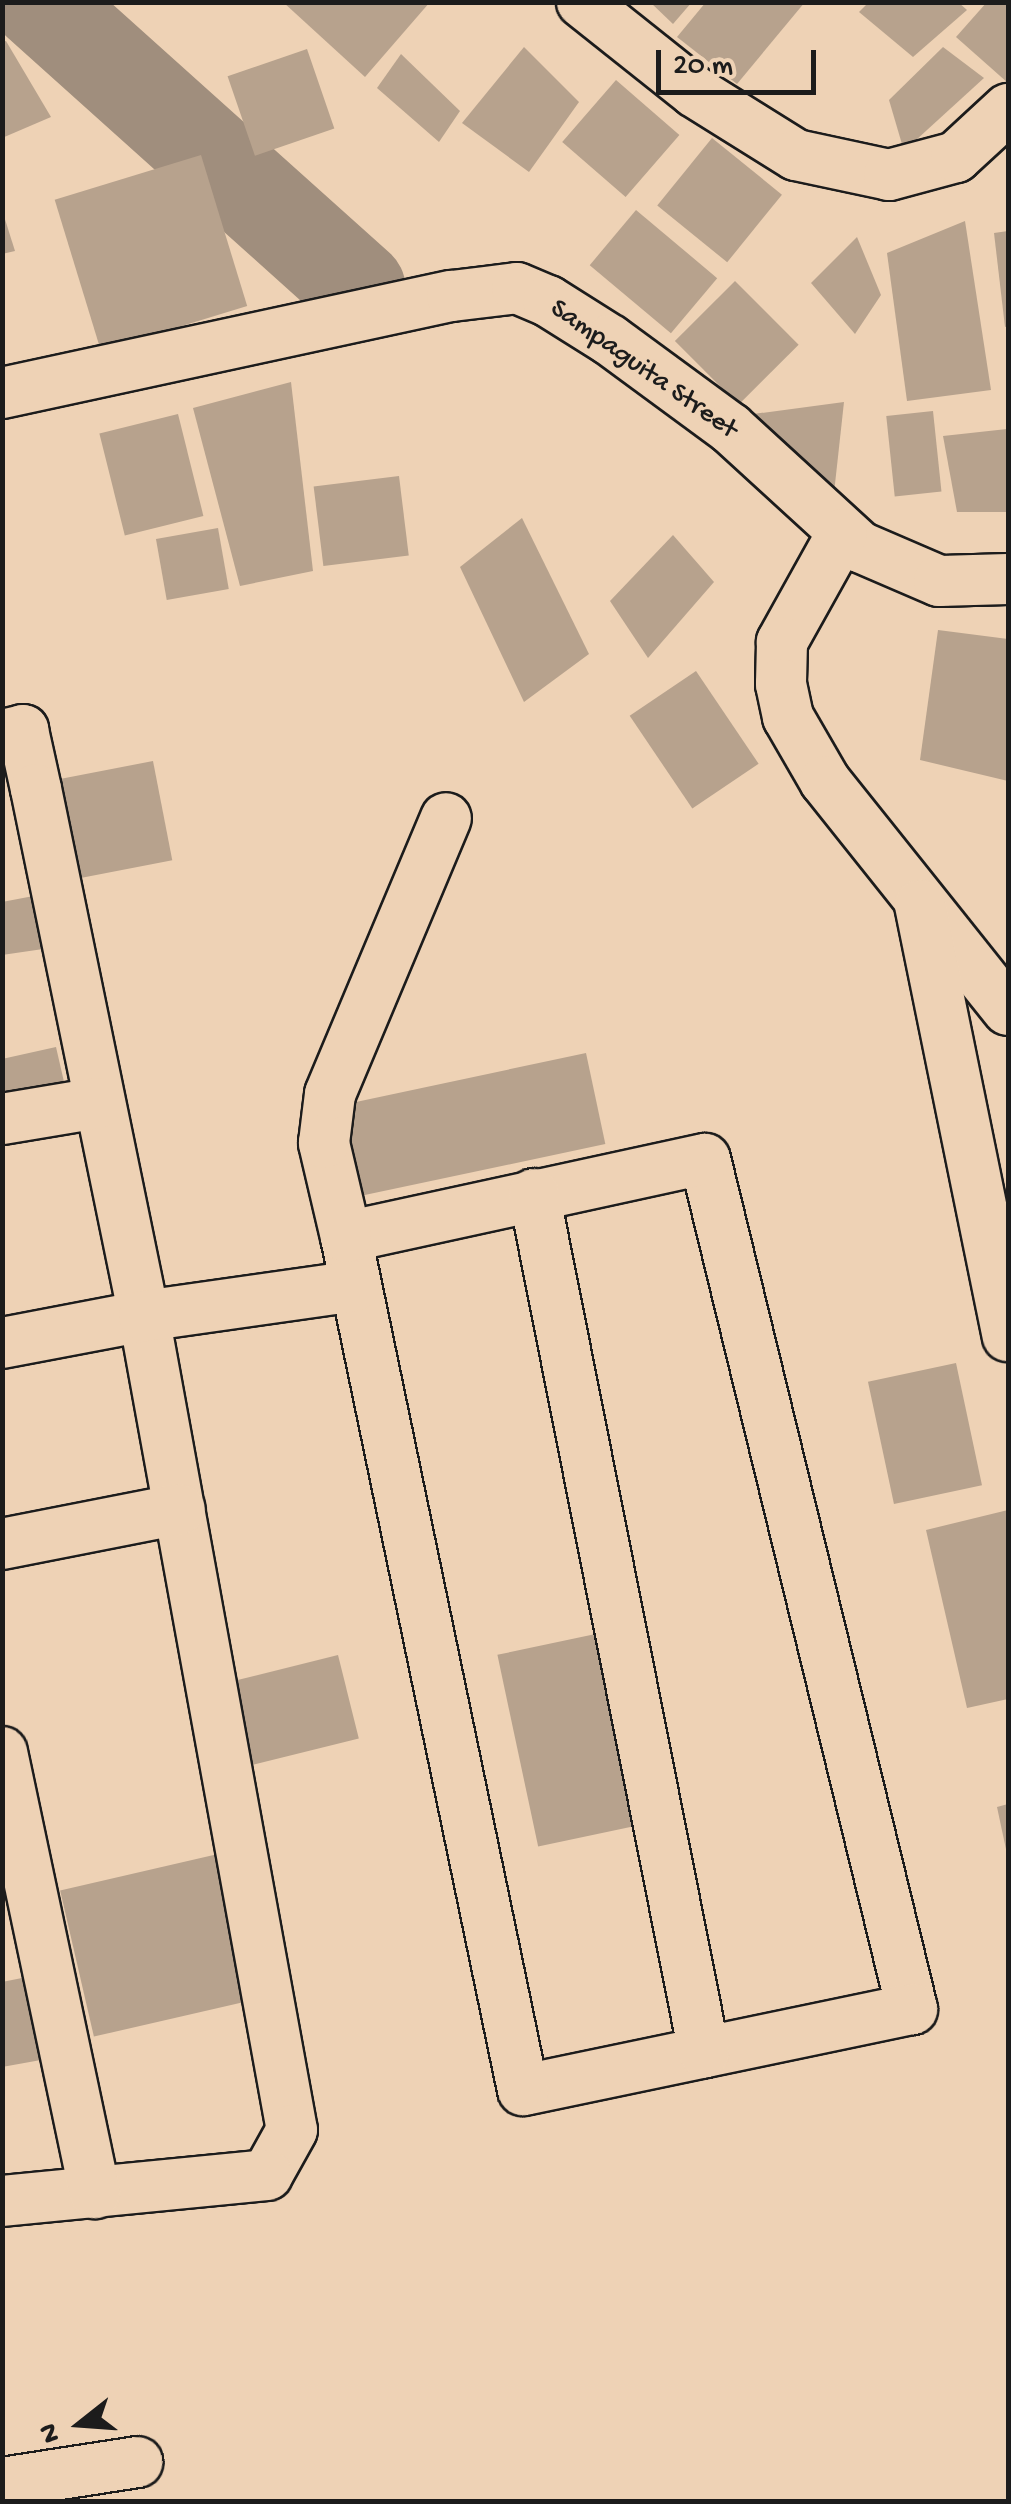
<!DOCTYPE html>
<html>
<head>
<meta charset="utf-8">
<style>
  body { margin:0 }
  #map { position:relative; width:1011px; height:2504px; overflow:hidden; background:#eed2b5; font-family:"Gochi Hand",sans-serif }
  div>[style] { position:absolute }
  .river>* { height:95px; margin:-47.5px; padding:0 47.5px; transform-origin:47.5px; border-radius:47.5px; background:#a08e7d }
  .building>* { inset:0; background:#b7a28d; transform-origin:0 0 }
  .roads { filter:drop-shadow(2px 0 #1c1c1c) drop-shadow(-2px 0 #1c1c1c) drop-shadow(0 2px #1c1c1c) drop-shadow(0 -2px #1c1c1c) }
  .street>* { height:50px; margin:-25px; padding:0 25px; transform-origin:25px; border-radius:25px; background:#eed2b5 }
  span { translate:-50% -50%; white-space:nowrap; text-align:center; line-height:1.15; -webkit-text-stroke:8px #eed2b5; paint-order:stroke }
  .street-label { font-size:28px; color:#1c1c1c }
  .frame { position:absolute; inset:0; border:5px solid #1c1c1c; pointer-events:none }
  .north { position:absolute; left:30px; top:2374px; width:100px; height:100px; -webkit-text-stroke:8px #eed2b5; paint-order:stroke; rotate:253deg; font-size:28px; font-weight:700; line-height:40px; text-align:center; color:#1c1c1c }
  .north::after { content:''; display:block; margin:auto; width:35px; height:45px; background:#1c1c1c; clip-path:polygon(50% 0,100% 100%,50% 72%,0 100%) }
  .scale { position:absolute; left:656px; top:50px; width:160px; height:45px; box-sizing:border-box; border:5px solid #1c1c1c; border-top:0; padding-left:12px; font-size:30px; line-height:35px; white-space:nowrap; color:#1c1c1c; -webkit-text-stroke:8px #eed2b5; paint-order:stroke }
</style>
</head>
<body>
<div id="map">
  <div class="river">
    <div style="left:39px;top:2px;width:428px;rotate:41.9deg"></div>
  </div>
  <div class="building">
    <div style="clip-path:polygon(283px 2px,430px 2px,365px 77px)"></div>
    <div style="clip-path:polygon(650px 2px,692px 2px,673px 24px)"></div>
    <div style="clip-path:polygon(706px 2px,805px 2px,737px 84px,677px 37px)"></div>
    <div style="clip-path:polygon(869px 2px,958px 2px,967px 10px,913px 57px,859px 12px)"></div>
    <div style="clip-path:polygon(987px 2px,1008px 2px,1008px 83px,956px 37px)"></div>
    <div style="clip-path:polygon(6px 41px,51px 117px,2px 138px,2px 42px)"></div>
    <div style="clip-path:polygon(524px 47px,579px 102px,529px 172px,462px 123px)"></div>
    <div style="clip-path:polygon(943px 47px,984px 78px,904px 151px,889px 100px)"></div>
    <div style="left:307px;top:49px;width:84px;height:84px;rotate:71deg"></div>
    <div style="clip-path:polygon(401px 54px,460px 111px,439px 142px,377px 88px)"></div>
    <div style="left:616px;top:80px;width:84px;height:82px;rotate:41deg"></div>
    <div style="left:712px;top:138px;width:90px;height:87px;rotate:39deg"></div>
    <div style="left:201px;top:155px;width:158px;height:153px;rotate:73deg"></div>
    <div style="left:636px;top:210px;width:106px;height:72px;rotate:40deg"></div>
    <div style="clip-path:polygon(3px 213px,15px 251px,2px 254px,2px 214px)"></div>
    <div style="clip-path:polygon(965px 221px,991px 390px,907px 401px,887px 253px)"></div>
    <div style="clip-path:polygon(1008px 231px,1008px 326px,1005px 327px,994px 233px)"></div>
    <div style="clip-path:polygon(857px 237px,881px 295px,855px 334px,811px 283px)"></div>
    <div style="left:735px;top:281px;width:90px;height:85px;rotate:45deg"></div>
    <div style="clip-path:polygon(291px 382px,313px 571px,240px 586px,193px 408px)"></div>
    <div style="clip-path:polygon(844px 402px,834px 493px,746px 415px)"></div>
    <div style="left:933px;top:411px;width:81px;height:47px;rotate:84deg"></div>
    <div style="left:178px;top:414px;width:105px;height:81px;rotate:76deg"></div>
    <div style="clip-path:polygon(1007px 429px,1008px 512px,957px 512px,943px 436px)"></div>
    <div style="left:399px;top:476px;width:80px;height:86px;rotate:83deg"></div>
    <div style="clip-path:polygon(522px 518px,589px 654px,524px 702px,460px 567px)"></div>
    <div style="left:218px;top:528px;width:62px;height:63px;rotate:80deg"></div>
    <div style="clip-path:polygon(673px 535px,714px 582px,648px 658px,610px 601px)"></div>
    <div style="clip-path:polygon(938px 630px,1008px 639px,1008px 781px,920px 760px)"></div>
    <div style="left:696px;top:671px;width:112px;height:80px;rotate:56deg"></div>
    <div style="left:153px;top:761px;width:101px;height:100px;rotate:79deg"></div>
    <div style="clip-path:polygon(44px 894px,50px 948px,2px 955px,2px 902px)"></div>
    <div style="clip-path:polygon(56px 1047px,67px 1095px,2px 1110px,2px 1059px)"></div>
    <div style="left:586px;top:1053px;width:93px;height:252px;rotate:78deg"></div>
    <div style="left:956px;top:1363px;width:125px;height:90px;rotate:78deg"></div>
    <div style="clip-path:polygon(1008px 1510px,1008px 1699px,967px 1708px,926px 1530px)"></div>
    <div style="left:605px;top:1632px;width:196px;height:110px;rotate:78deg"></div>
    <div style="left:338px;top:1655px;width:86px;height:113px;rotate:76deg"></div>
    <div style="clip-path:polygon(1008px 1804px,1008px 1854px,1007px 1854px,997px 1807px)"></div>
    <div style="left:218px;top:1854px;width:150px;height:162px;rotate:77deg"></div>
    <div style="clip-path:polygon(37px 1975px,52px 2058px,2px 2067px,2px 1982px)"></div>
  </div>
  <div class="roads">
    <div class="street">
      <div style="left:582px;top:2px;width:144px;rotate:38.5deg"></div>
      <div style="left:695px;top:92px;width:119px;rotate:32deg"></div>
      <div style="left:796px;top:155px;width:95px;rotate:12.1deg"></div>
      <div style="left:889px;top:175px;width:69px;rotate:-15deg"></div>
      <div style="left:956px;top:157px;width:71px;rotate:-42.7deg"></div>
      <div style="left:2px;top:393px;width:460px;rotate:-12.2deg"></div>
      <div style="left:452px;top:296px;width:65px;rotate:-7deg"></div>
      <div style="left:517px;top:288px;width:34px;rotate:23deg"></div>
      <div style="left:548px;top:301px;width:73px;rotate:32.2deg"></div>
      <div style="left:610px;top:340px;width:149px;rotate:36.3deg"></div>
      <div style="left:730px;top:428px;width:176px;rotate:42.5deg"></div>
      <div style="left:860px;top:547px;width:86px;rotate:23.3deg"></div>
      <div style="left:939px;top:581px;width:69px;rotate:-1.7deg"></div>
      <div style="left:842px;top:534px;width:124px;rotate:119.1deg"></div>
      <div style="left:782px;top:642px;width:42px;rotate:91.4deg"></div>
      <div style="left:781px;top:684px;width:34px;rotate:78deg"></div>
      <div style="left:788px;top:717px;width:74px;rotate:60deg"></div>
      <div style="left:825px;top:781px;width:293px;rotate:51.4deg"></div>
      <div style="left:2px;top:735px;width:22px;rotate:-13deg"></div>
      <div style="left:23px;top:730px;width:60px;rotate:77.6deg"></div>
      <div style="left:36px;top:789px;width:538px;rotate:78.42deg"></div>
      <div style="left:144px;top:1316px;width:827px;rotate:79.7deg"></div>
      <div style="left:292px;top:2130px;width:51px;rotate:119.1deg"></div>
      <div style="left:267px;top:2175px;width:266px;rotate:174.4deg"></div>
      <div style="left:920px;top:905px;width:440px;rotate:78.5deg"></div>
      <div style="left:2px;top:1119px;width:97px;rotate:-9.5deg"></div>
      <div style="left:705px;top:1159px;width:875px;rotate:76.31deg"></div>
      <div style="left:912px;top:2009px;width:397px;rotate:168.2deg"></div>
      <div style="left:523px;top:2090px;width:871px;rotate:-101.72deg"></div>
      <div style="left:346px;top:1237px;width:367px;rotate:-12.3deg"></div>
      <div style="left:534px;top:1194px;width:875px;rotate:78.79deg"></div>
      <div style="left:346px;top:1237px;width:97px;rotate:-103.2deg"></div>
      <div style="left:324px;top:1143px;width:49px;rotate:-83deg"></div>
      <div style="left:330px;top:1094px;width:299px;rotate:-67.2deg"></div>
      <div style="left:2px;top:1343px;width:145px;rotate:-10.8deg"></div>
      <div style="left:144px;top:1316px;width:212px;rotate:-8.1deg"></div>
      <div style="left:2px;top:1544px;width:181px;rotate:-11.1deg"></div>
      <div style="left:2px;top:1752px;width:451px;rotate:78.1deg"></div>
      <div style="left:2px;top:2483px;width:137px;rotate:-8.8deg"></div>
    </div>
  </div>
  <div class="street-label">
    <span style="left:643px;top:370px;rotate:35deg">Sampaguita Street</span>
  </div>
  <div class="frame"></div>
  <div class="north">N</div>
  <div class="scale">20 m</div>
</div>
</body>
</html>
